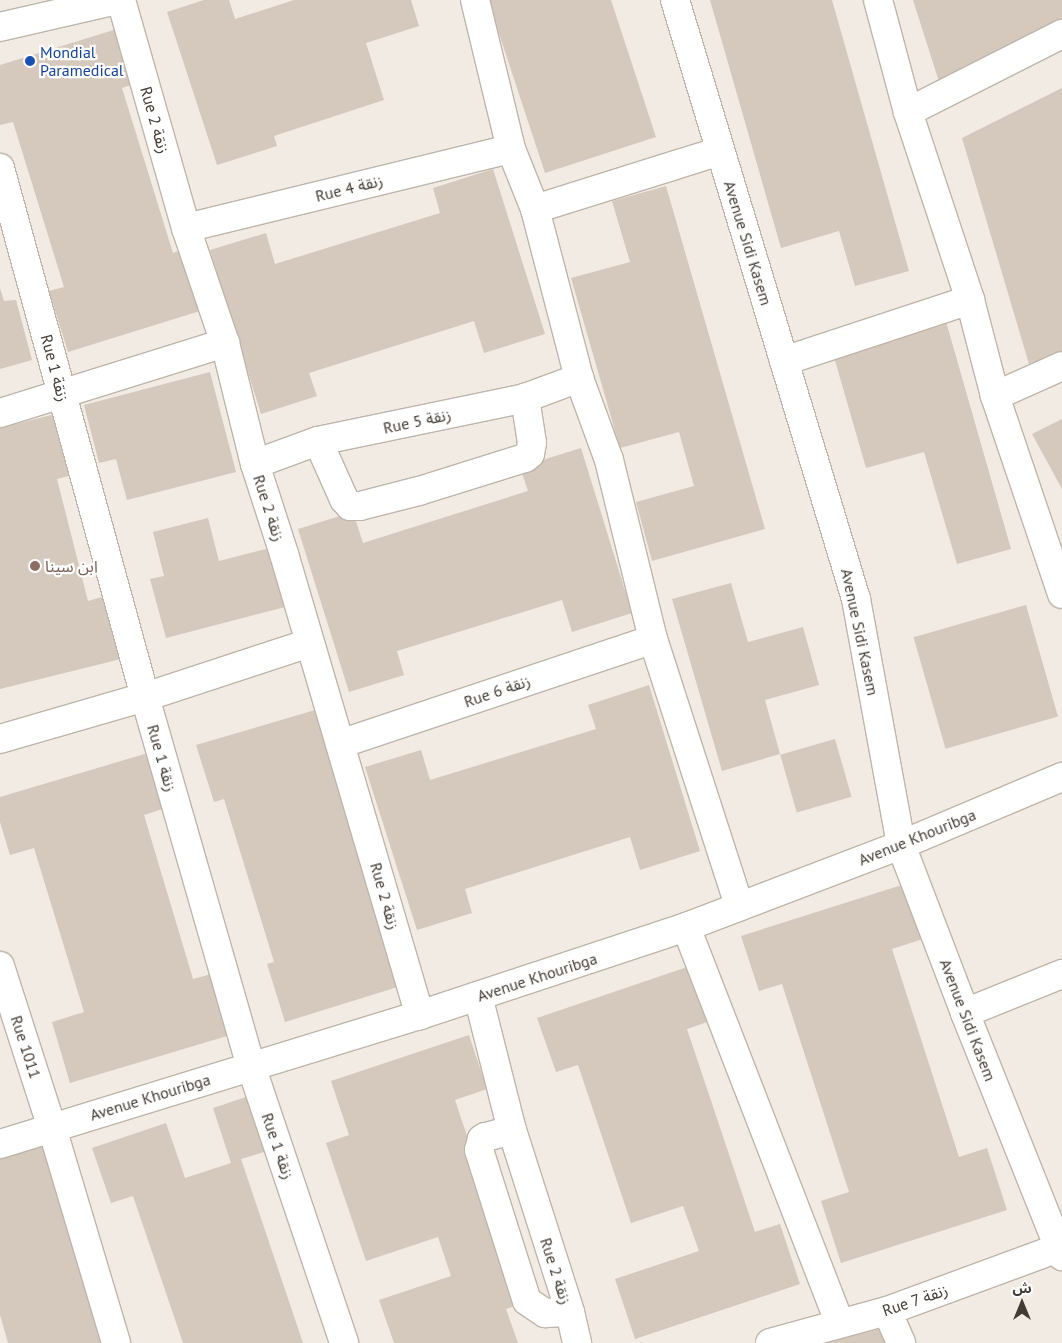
<!DOCTYPE html>
<html>
<head>
<meta charset="utf-8">
<style>
  body { margin:0 }
  #map { position:relative; width:1062px; height:1343px; overflow:hidden; background:#f1ebe4; font-family:"PT Sans","Noto Sans Arabic",sans-serif }
  div>[style] { position:absolute }
  .building>* { inset:0; background:#d5c8bd; transform-origin:0 0 }
  .roads { filter:drop-shadow(1px 0 #bfb5aa) drop-shadow(-1px 0 #bfb5aa) drop-shadow(0 1px #bfb5aa) drop-shadow(0 -1px #bfb5aa) }
  .minor>* { height:28px; margin:-14px; padding:0 14px; transform-origin:14px; border-radius:14px; background:#fff }
  .dots>* { width:14px; height:14px; translate:-50% -50%; box-sizing:border-box; border:2px solid #fff; border-radius:50% }
  span { translate:-50% -50%; white-space:nowrap; text-align:center; line-height:1.15; -webkit-text-stroke:4.5px #fff; paint-order:stroke }
  .transit-label { font-size:16px; color:#164399 }
  .left { translate:0 -50%; text-align:left }
  .street-label { font-size:16px; color:#433b34 }
  .education-label { font-size:16px; color:#785e54 }
  .north { position:absolute; left:997px; top:1278px; width:50px; height:50px; -webkit-text-stroke:4px #fff; paint-order:stroke; rotate:0deg; font-size:14px; font-weight:700; line-height:20px; text-align:center; color:#433b34 }
  .north::after { content:''; display:block; margin:auto; width:18px; height:22px; background:#433b34; clip-path:polygon(50% 0,100% 100%,50% 72%,0 100%) }
</style>
</head>
<body>
<div id="map">
  <div class="building">
    <div style="clip-path:polygon(204px 0,229px 0,235px 19px,294px 0,411px 0,419px 26px,366px 43px,384px 100px,274px 136px,277px 146px,217px 165px,167px 12px)"></div>
    <div style="clip-path:polygon(488px 0,611px 0,656px 137px,545px 173px)"></div>
    <div style="clip-path:polygon(710px 0,832px 0,909px 271px,855px 286px,839px 231px,781px 248px)"></div>
    <div style="clip-path:polygon(913px 0,1062px 0,1062px 27px,941px 88px)"></div>
    <div style="clip-path:polygon(117px 29px,134px 84px,122px 88px,173px 253px,181px 250px,200px 311px,68px 352px,49px 291px,64px 287px,13px 122px,0 125px,0 65px)"></div>
    <div style="clip-path:polygon(1062px 88px,1062px 354px,1029px 364px,962px 138px)"></div>
    <div style="clip-path:polygon(493px 169px,545px 334px,484px 353px,474px 321px,309px 373px,317px 396px,261px 414px,210px 250px,266px 233px,275px 264px,440px 213px,433px 188px)"></div>
    <div style="clip-path:polygon(666px 186px,765px 529px,652px 561px,636px 502px,694px 486px,679px 432px,620px 448px,571px 278px,630px 262px,612px 201px)"></div>
    <div style="clip-path:polygon(0 288px,4px 301px,16px 300px,32px 360px,0 369px)"></div>
    <div style="clip-path:polygon(945px 318px,1011px 549px,957px 564px,924px 452px,866px 468px,832px 350px)"></div>
    <div style="clip-path:polygon(210px 372px,236px 472px,127px 500px,116px 459px,99px 463px,84px 405px)"></div>
    <div style="clip-path:polygon(63px 412px,79px 473px,57px 479px,88px 601px,109px 595px,125px 658px,0 689px,0 428px)"></div>
    <div style="clip-path:polygon(1062px 419px,1062px 489px,1032px 434px)"></div>
    <div style="clip-path:polygon(581px 448px,632px 613px,572px 632px,562px 600px,397px 651px,404px 675px,349px 692px,298px 529px,353px 512px,363px 543px,528px 491px,520px 467px)"></div>
    <div style="clip-path:polygon(208px 518px,219px 561px,274px 547px,289px 606px,166px 638px,150px 579px,164px 576px,153px 532px)"></div>
    <div style="clip-path:polygon(731px 583px,748px 642px,803px 627px,819px 685px,765px 700px,780px 754px,722px 771px,672px 599px)"></div>
    <div style="left:1026px;top:605px;width:116px;height:117px;rotate:74deg"></div>
    <div style="clip-path:polygon(649px 685px,700px 851px,640px 870px,630px 837px,465px 889px,472px 913px,417px 930px,365px 767px,421px 750px,430px 780px,596px 729px,588px 705px)"></div>
    <div style="clip-path:polygon(322px 708px,404px 985px,285px 1022px,267px 964px,274px 962px,224px 799px,214px 802px,196px 745px)"></div>
    <div style="left:835px;top:739px;width:60px;height:57px;rotate:74deg"></div>
    <div style="clip-path:polygon(158px 750px,172px 806px,144px 815px,193px 979px,219px 972px,237px 1033px,70px 1083px,52px 1022px,84px 1012px,34px 848px,10px 855px,0 822px,0 797px)"></div>
    <div style="clip-path:polygon(905px 884px,923px 939px,892px 949px,959px 1157px,987px 1148px,1007px 1210px,841px 1263px,821px 1201px,849px 1192px,782px 984px,759px 991px,741px 936px)"></div>
    <div style="clip-path:polygon(696px 964px,716px 1019px,687px 1029px,755px 1232px,780px 1224px,800px 1284px,635px 1339px,615px 1279px,699px 1251px,683px 1206px,631px 1223px,578px 1065px,556px 1072px,537px 1018px)"></div>
    <div style="clip-path:polygon(469px 1035px,487px 1089px,455px 1100px,523px 1303px,506px 1309px,518px 1343px,394px 1343px,379px 1300px,451px 1276px,438px 1237px,366px 1261px,326px 1143px,349px 1135px,331px 1081px)"></div>
    <div style="clip-path:polygon(255px 1094px,274px 1149px,241px 1159px,303px 1343px,183px 1343px,133px 1196px,111px 1203px,92px 1148px,166px 1123px,185px 1178px,231px 1163px,213px 1108px)"></div>
    <div style="clip-path:polygon(42px 1144px,102px 1343px,8px 1343px,0 1315px,0 1156px)"></div>
    <div style="clip-path:polygon(880px 1329px,889px 1343px,826px 1343px,826px 1342px)"></div>
  </div>
  <div class="roads">
    <div class="minor">
      <div style="left:121px;top:0;width:237px;rotate:74.1deg"></div>
      <div style="left:186px;top:228px;width:121px;rotate:71.3deg"></div>
      <div style="left:225px;top:343px;width:125px;rotate:76.1deg"></div>
      <div style="left:255px;top:464px;width:95px;rotate:72.1deg"></div>
      <div style="left:284px;top:554px;width:481px;rotate:73.6deg"></div>
      <div style="left:475px;top:0;width:153px;rotate:76.4deg"></div>
      <div style="left:511px;top:149px;width:65px;rotate:68.2deg"></div>
      <div style="left:535px;top:209px;width:175px;rotate:75.4deg"></div>
      <div style="left:579px;top:378px;width:87px;rotate:69.9deg"></div>
      <div style="left:609px;top:460px;width:184px;rotate:76.2deg"></div>
      <div style="left:653px;top:639px;width:281px;rotate:72.1deg"></div>
      <div style="left:675px;top:0;width:626px;rotate:73.19deg"></div>
      <div style="left:856px;top:599px;width:250px;rotate:79.6deg"></div>
      <div style="left:901px;top:845px;width:180px;rotate:69.1deg"></div>
      <div style="left:965px;top:1013px;width:262px;rotate:68.2deg"></div>
      <div style="left:878px;top:0;width:116px;rotate:75deg"></div>
      <div style="left:908px;top:112px;width:198px;rotate:71.7deg"></div>
      <div style="left:970px;top:300px;width:99px;rotate:75.4deg"></div>
      <div style="left:995px;top:396px;width:209px;rotate:71.3deg"></div>
      <div style="left:0;top:27px;width:120px;rotate:-13deg"></div>
      <div style="left:908px;top:112px;width:173px;rotate:-26.9deg"></div>
      <div style="left:0;top:168px;width:549px;rotate:74.67deg"></div>
      <div style="left:145px;top:697px;width:384px;rotate:74deg"></div>
      <div style="left:251px;top:1066px;width:292px;rotate:71.4deg"></div>
      <div style="left:535px;top:209px;width:194px;rotate:-17.4deg"></div>
      <div style="left:186px;top:228px;width:334px;rotate:-13.7deg"></div>
      <div style="left:784px;top:361px;width:196px;rotate:-18.2deg"></div>
      <div style="left:995px;top:396px;width:73px;rotate:-24.1deg"></div>
      <div style="left:0;top:413px;width:236px;rotate:-17.3deg"></div>
      <div style="left:318px;top:441px;width:64px;rotate:65.9deg"></div>
      <div style="left:344px;top:499px;width:9px;rotate:49deg"></div>
      <div style="left:350px;top:506px;width:10px"></div>
      <div style="left:360px;top:506px;width:61px;rotate:-14.3deg"></div>
      <div style="left:419px;top:491px;width:111px;rotate:-17.3deg"></div>
      <div style="left:525px;top:458px;width:6px;rotate:-39deg"></div>
      <div style="left:530px;top:454px;width:11px;rotate:-80deg"></div>
      <div style="left:532px;top:443px;width:46px;rotate:-98.8deg"></div>
      <div style="left:255px;top:464px;width:67px;rotate:-20.1deg"></div>
      <div style="left:318px;top:441px;width:211px;rotate:-11.7deg"></div>
      <div style="left:525px;top:398px;width:58px;rotate:-20.3deg"></div>
      <div style="left:0;top:739px;width:151px;rotate:-16.2deg"></div>
      <div style="left:145px;top:697px;width:173px;rotate:-18.2deg"></div>
      <div style="left:340px;top:744px;width:330px;rotate:-18.5deg"></div>
      <div style="left:686px;top:927px;width:424px;rotate:68.8deg"></div>
      <div style="left:0;top:966px;width:170px;rotate:72.2deg"></div>
      <div style="left:52px;top:1128px;width:224px;rotate:73.4deg"></div>
      <div style="left:478px;top:996px;width:138px;rotate:75.8deg"></div>
      <div style="left:512px;top:1130px;width:191px;rotate:72.3deg"></div>
      <div style="left:570px;top:1312px;width:32px;rotate:77deg"></div>
      <div style="left:965px;top:1013px;width:105px;rotate:-21.9deg"></div>
      <div style="left:512px;top:1130px;width:28px;rotate:165deg"></div>
      <div style="left:485px;top:1137px;width:4px;rotate:146deg"></div>
      <div style="left:482px;top:1139px;width:11px;rotate:105deg"></div>
      <div style="left:479px;top:1150px;width:158px;rotate:72.4deg"></div>
      <div style="left:527px;top:1301px;width:22px;rotate:34deg"></div>
      <div style="left:545px;top:1313px;width:25px;rotate:-2deg"></div>
      <div style="left:0;top:1144px;width:439px;rotate:-17.1deg"></div>
      <div style="left:420px;top:1015px;width:280px;rotate:-18.3deg"></div>
      <div style="left:686px;top:927px;width:230px;rotate:-20.9deg"></div>
      <div style="left:901px;top:845px;width:175px;rotate:-22.9deg"></div>
      <div style="left:887px;top:1311px;width:35px;rotate:66deg"></div>
      <div style="left:770px;top:1343px;width:121px;rotate:-15.3deg"></div>
      <div style="left:887px;top:1311px;width:182px;rotate:-20.2deg"></div>
    </div>
  </div>
  <div class="dots">
    <div style="left:30px;top:61px;background:#1a4fb4"></div>
    <div style="left:35px;top:566px;background:#8d6e63"></div>
  </div>
  <div class="transit-label">
    <span class="left" style="left:40px;top:61px">Mondial<br>Paramedical</span>
  </div>
  <div class="street-label">
    <span style="left:155px;top:120px;rotate:74deg">Rue 2 زنقة</span>
    <span style="left:349px;top:188px;rotate:-14deg">Rue 4 زنقة</span>
    <span style="left:748px;top:243px;rotate:73deg">Avenue Sidi Kasem</span>
    <span style="left:55px;top:368px;rotate:75deg">Rue 1 زنقة</span>
    <span style="left:417px;top:421px;rotate:-12deg">Rue 5 زنقة</span>
    <span style="left:269px;top:508px;rotate:72deg">Rue 2 زنقة</span>
    <span style="left:860px;top:632px;rotate:78deg">Avenue Sidi Kasem</span>
    <span style="left:497px;top:691px;rotate:-19deg">Rue 6 زنقة</span>
    <span style="left:162px;top:758px;rotate:74deg">Rue 1 زنقة</span>
    <span style="left:917px;top:837px;rotate:-22deg">Avenue Khouribga</span>
    <span style="left:385px;top:896px;rotate:74deg">Rue 2 زنقة</span>
    <span style="left:537px;top:977px;rotate:-18deg">Avenue Khouribga</span>
    <span style="left:968px;top:1020px;rotate:69deg">Avenue Sidi Kasem</span>
    <span style="left:26px;top:1047px;rotate:72deg">Rue 1011</span>
    <span style="left:150px;top:1097px;rotate:-17deg">Avenue Khouribga</span>
    <span style="left:278px;top:1146px;rotate:71deg">Rue 1 زنقة</span>
    <span style="left:556px;top:1271px;rotate:72deg">Rue 2 زنقة</span>
    <span style="left:915px;top:1300px;rotate:-19deg">Rue 7 زنقة</span>
  </div>
  <div class="education-label">
    <span class="left" style="left:45px;top:566px">ابن سينا</span>
  </div>
  <div class="north">ش</div>
</div>
</body>
</html>
